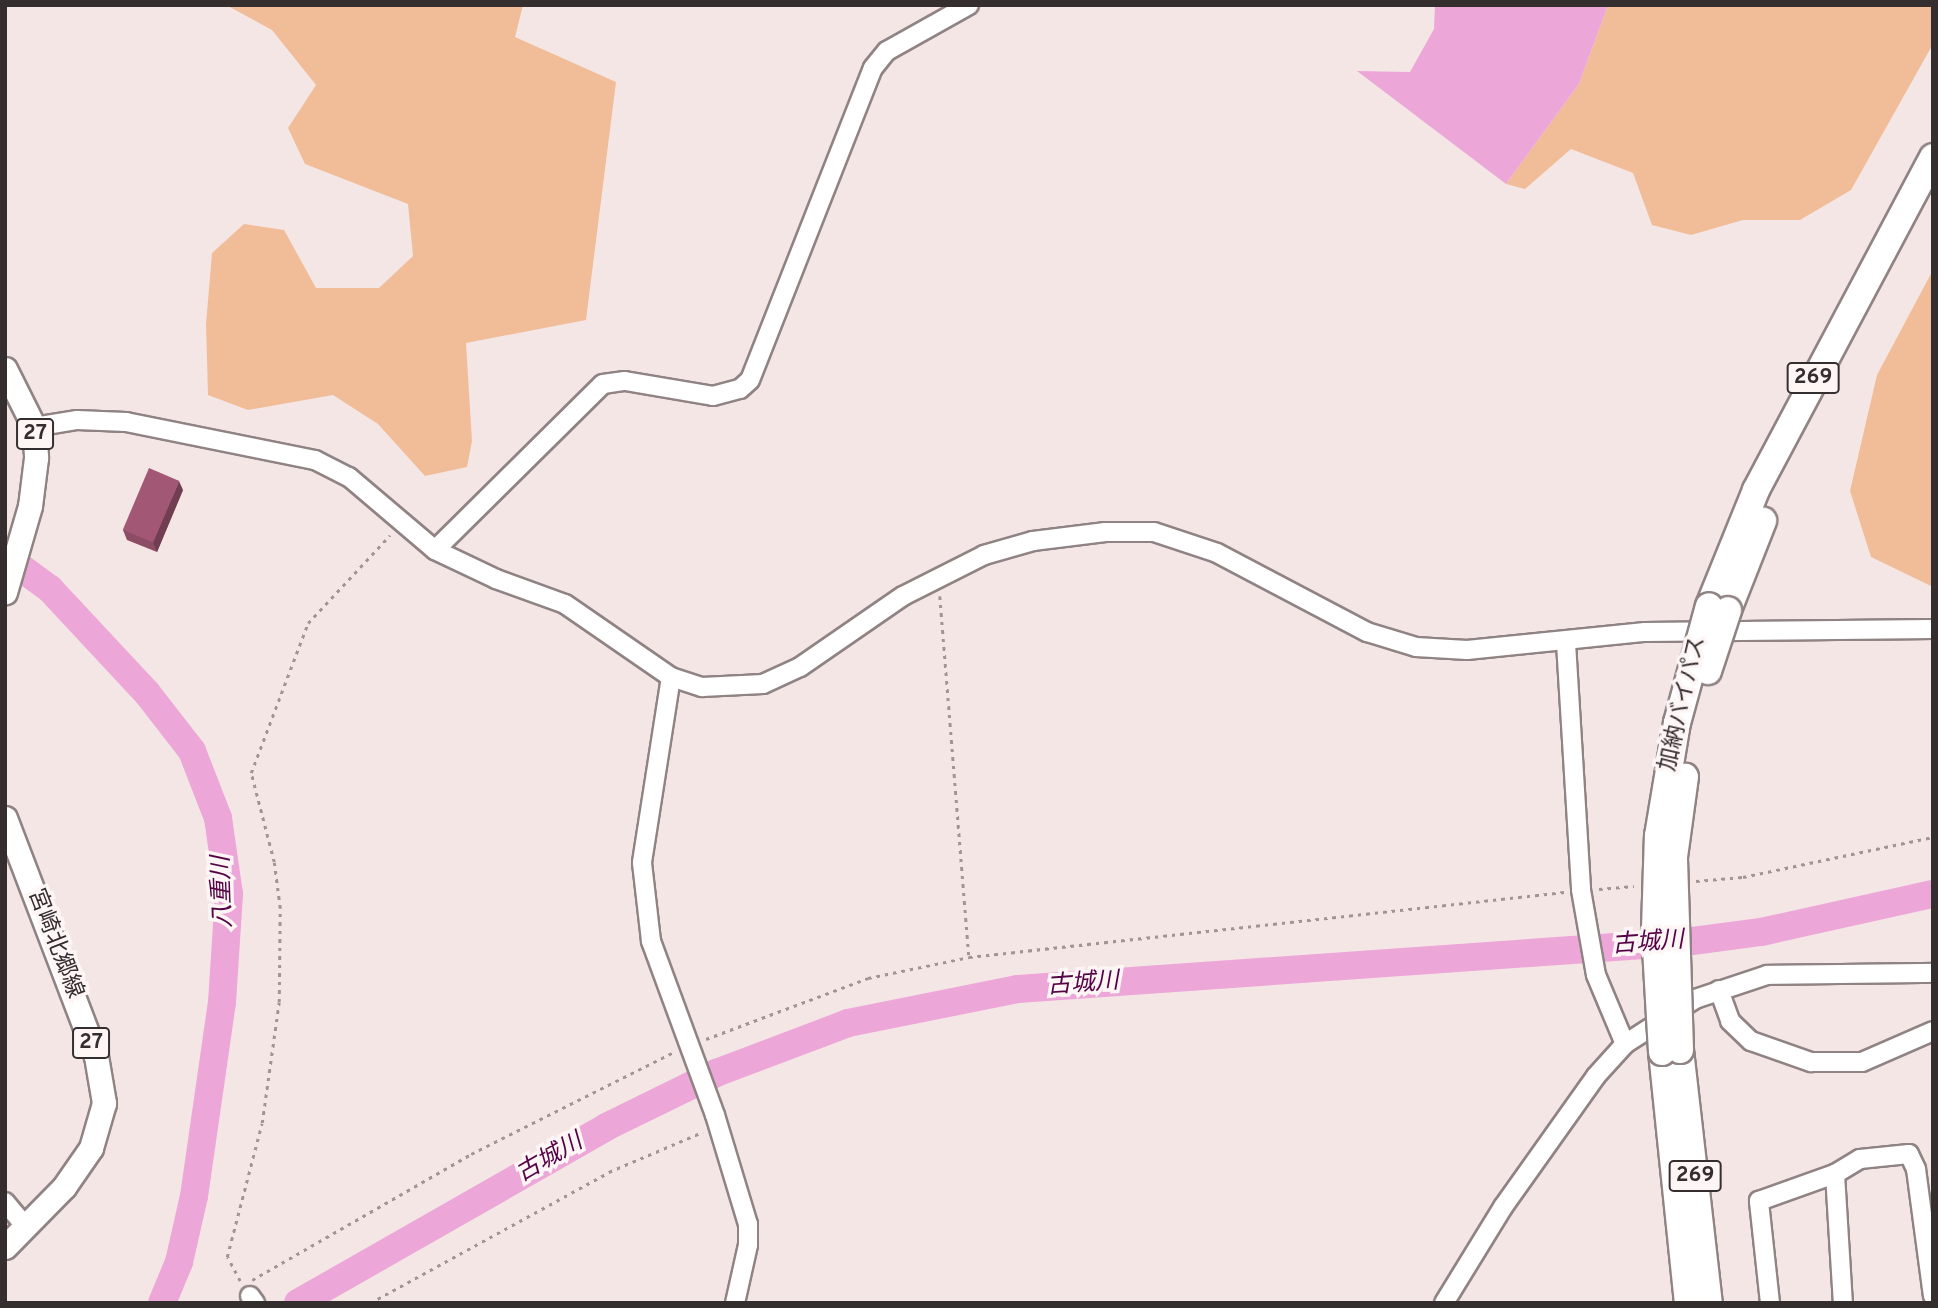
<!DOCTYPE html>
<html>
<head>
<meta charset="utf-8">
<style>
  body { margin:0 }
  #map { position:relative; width:1938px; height:1308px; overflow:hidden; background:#f5e6e6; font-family:Overpass,"Noto Sans JP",sans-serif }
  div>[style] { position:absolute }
  .green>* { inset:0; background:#f1bd99 }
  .water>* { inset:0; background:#eca7d8 }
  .river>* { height:28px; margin:-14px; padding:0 14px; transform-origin:14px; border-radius:14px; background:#eca7d8 }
  .path>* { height:2.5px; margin-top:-1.25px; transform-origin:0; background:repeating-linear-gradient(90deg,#a09595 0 3.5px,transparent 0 8.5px) }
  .roads { filter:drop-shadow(2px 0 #908383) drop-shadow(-2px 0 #908383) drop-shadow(0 2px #908383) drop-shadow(0 -2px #908383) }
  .minor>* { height:18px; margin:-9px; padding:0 9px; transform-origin:9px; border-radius:9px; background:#fff }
  .major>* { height:23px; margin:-11.5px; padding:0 11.5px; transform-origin:11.5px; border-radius:11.5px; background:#fff }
  .highway>* { height:26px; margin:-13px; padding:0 13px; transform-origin:13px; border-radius:13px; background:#fff }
  .bridges { filter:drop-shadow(2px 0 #908383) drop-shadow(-2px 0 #908383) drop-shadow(0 2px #908383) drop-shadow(0 -2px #908383) }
  .highway-bridge>* { height:26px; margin:-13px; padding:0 13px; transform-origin:13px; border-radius:13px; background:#fff }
  .wall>* { inset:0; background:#8b4c64 }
  .shaded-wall>* { inset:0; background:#713e51 }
  .building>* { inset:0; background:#a25874; transform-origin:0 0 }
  span { translate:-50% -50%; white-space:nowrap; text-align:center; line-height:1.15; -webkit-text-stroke:7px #fef5f5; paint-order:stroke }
  .shield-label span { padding:2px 5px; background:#fef5f5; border:2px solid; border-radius:5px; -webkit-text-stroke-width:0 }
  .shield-label { font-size:21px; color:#342e2e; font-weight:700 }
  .street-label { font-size:23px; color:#342e2e }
  .water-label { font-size:24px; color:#550347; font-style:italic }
  .frame { position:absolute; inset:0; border:7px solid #342e2e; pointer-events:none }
</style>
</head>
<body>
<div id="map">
  <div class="green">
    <div style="clip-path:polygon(226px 5px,523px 5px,515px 37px,616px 82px,586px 320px,466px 343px,472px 441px,467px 467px,425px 476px,378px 424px,333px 395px,248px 410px,208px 395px,206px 324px,212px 253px,244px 224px,284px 230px,316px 288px,379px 288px,413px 256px,408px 204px,305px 164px,288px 128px,316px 85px,272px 30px)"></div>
    <div style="clip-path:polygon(1608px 5px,1933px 5px,1933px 44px,1851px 190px,1800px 220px,1743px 220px,1691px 235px,1652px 225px,1633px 173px,1571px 149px,1525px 189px,1506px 184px,1579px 84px)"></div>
    <div style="clip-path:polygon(1933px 270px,1933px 587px,1871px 557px,1850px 491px,1877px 375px)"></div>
  </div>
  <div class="water">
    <div style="clip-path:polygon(1435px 5px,1608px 5px,1579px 84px,1506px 184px,1357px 71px,1410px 72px,1434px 29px)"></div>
  </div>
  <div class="river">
    <div style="left:5px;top:556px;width:56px;rotate:36.3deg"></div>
    <div style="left:50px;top:589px;width:142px;rotate:47deg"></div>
    <div style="left:147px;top:693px;width:73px;rotate:52.2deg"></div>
    <div style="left:192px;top:751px;width:72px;rotate:68.8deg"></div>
    <div style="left:218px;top:818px;width:77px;rotate:81.8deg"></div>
    <div style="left:229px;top:894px;width:108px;rotate:93.7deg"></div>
    <div style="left:222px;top:1002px;width:196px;rotate:98.2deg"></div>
    <div style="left:194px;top:1196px;width:68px;rotate:102.8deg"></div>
    <div style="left:179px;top:1262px;width:44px;rotate:112.5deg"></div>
    <div style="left:298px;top:1303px;width:355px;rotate:-29.7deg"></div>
    <div style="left:606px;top:1127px;width:123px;rotate:-26.1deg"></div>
    <div style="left:716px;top:1073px;width:141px;rotate:-20.7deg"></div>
    <div style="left:848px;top:1023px;width:173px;rotate:-11.3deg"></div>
    <div style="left:1018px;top:989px;width:669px;rotate:-4.03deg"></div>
    <div style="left:1685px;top:942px;width:77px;rotate:-7.5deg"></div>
    <div style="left:1761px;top:932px;width:176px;rotate:-12.5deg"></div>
  </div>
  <div class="path">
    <div style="left:940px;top:596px;width:360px;rotate:85.4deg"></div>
    <div style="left:1696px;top:881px;width:47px;rotate:-4.9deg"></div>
    <div style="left:1743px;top:877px;width:194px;rotate:-11.9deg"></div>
    <div style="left:1599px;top:889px;width:35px;rotate:-5deg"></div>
    <div style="left:706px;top:1039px;width:173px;rotate:-20.6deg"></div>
    <div style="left:868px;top:978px;width:103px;rotate:-11.7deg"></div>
    <div style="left:969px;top:957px;width:599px;rotate:-6.23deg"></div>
    <div style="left:252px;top:1280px;width:253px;rotate:-29.9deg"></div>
    <div style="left:471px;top:1154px;width:227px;rotate:-26.7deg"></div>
    <div style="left:240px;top:1281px;width:27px;rotate:-118deg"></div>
    <div style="left:227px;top:1257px;width:138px;rotate:-75.4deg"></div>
    <div style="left:262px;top:1123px;width:122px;rotate:-82deg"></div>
    <div style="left:279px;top:1002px;width:94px;rotate:-89.4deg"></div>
    <div style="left:280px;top:908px;width:46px;rotate:-97.4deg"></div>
    <div style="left:274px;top:862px;width:92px;rotate:-104.5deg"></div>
    <div style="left:251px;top:773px;width:160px;rotate:-69.2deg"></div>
    <div style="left:308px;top:623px;width:120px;rotate:-47deg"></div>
    <div style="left:370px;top:1303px;width:273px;rotate:-28.7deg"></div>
    <div style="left:609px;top:1172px;width:102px;rotate:-23.1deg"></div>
  </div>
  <div class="roads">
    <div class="minor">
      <div style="left:34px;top:427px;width:44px;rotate:-9.2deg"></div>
      <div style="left:77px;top:420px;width:49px;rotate:2.3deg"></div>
      <div style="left:126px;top:422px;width:193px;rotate:11.4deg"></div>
      <div style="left:315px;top:460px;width:38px;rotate:27deg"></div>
      <div style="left:349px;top:477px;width:113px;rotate:40.3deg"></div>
      <div style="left:435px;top:550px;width:68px;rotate:25.4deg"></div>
      <div style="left:496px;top:579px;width:73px;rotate:19.9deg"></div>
      <div style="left:565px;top:604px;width:129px;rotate:34.6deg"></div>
      <div style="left:671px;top:677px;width:33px;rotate:18deg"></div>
      <div style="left:702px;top:687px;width:61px;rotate:-2.8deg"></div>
      <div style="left:763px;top:684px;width:41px;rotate:-24.7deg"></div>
      <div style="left:800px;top:667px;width:125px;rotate:-34.6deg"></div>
      <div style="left:903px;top:596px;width:91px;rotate:-26.8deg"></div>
      <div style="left:984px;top:555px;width:51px;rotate:-15.9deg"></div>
      <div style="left:1033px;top:541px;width:73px;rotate:-7.1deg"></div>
      <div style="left:1105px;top:532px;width:49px"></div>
      <div style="left:1154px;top:532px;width:66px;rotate:18.4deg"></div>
      <div style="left:1217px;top:553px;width:170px;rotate:27.8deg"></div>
      <div style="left:1367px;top:632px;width:51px;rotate:17deg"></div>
      <div style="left:1416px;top:647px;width:51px;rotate:3.4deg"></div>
      <div style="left:1467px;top:650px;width:179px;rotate:-5.8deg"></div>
      <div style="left:1645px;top:632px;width:288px;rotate:-0.6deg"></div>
      <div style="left:435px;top:550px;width:236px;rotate:-44.7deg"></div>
      <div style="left:603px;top:384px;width:22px;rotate:-8deg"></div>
      <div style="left:625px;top:381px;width:89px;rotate:9.7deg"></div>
      <div style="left:713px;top:396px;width:28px;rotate:-15deg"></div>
      <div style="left:740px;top:389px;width:13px;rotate:-42deg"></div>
      <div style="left:750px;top:380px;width:335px;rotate:-68.5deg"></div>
      <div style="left:873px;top:68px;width:22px;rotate:-51deg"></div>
      <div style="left:887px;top:51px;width:94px;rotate:-29.3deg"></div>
      <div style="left:1566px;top:643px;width:247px;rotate:86.5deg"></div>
      <div style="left:1581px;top:890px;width:86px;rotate:80deg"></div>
      <div style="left:1596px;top:975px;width:75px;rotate:67.2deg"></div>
      <div style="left:671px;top:677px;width:188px;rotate:98.9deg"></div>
      <div style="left:642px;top:863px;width:79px;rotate:83.4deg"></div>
      <div style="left:651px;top:941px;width:185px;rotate:69.8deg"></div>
      <div style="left:715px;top:1115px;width:114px;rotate:73.2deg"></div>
      <div style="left:748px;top:1224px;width:21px;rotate:90deg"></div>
      <div style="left:748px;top:1245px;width:59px;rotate:102.6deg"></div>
      <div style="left:1719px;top:990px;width:33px;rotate:70deg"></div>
      <div style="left:1730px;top:1021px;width:29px;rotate:44deg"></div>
      <div style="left:1751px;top:1041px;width:64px;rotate:19.3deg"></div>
      <div style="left:1811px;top:1062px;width:51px"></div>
      <div style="left:1862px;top:1062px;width:77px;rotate:-23.6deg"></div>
      <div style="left:1835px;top:1174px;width:129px;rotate:86.5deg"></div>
      <div style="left:5px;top:1202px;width:33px;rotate:50deg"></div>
      <div style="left:250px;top:1296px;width:9px;rotate:54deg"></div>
      <div style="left:1444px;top:1303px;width:113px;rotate:-58.4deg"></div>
      <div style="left:1503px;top:1207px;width:161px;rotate:-54.6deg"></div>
      <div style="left:1596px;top:1076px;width:43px;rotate:-47.8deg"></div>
      <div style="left:1625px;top:1044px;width:83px;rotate:-32.7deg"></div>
      <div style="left:1695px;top:999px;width:76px;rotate:-18.4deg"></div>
      <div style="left:1767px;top:975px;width:166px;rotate:-0.7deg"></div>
      <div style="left:1770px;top:1303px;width:103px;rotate:-96.2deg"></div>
      <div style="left:1759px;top:1201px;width:81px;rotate:-19.6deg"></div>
      <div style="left:1835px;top:1174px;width:29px;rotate:-31deg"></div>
      <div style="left:1860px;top:1159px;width:49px;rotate:-5.8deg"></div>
      <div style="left:1909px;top:1154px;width:17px;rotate:65deg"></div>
      <div style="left:1916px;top:1169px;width:128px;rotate:82.4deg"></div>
    </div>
    <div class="major">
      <div style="left:5px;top:369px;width:65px;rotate:63.4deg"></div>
      <div style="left:34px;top:427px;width:31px;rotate:86deg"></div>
      <div style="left:36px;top:458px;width:48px;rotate:97.1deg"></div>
      <div style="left:30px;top:506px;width:90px;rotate:106.2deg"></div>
      <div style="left:5px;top:818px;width:255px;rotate:69.1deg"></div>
      <div style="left:96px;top:1056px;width:48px;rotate:80.3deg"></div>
      <div style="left:104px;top:1103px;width:47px;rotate:106.1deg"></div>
      <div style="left:91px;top:1148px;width:47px;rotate:124.7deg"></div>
      <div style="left:64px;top:1187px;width:84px;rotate:134.5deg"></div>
    </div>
    <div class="highway">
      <div style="left:1709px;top:606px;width:125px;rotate:-67.9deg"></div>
      <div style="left:1756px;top:490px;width:377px;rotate:-62deg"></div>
      <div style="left:1728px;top:610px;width:96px;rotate:-68.5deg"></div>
      <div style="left:1680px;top:1050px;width:255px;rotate:83.5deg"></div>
      <div style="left:1662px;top:1052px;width:252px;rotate:84.1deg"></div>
    </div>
  </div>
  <div class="bridges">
    <div class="highway-bridge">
      <div style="left:1708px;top:671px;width:64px;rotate:-71.8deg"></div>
      <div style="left:1680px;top:1050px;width:193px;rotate:-91.8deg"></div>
      <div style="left:1674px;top:857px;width:81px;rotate:-82.2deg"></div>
      <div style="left:1662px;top:1052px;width:123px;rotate:-93.3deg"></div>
      <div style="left:1655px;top:929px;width:93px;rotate:-88.2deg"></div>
      <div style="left:1658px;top:836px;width:115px;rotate:-80.5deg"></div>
      <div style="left:1677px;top:723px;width:121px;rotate:-74.7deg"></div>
    </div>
  </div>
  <div class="wall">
    <div style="clip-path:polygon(183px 490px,157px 552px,127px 540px,123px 530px)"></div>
  </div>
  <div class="shaded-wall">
    <div style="clip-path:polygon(179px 481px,183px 490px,157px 552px,153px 542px)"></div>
  </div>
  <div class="building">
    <div style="left:149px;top:468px;width:33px;height:67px;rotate:23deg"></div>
  </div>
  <div class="shield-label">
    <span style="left:1813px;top:378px">269</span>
    <span style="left:35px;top:434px">27</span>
    <span style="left:91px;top:1043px">27</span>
    <span style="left:1695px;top:1176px">269</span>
  </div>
  <div class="street-label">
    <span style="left:1684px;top:704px;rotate:-77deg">加納バイパス</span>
    <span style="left:54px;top:944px;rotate:69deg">宮崎北郷線</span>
  </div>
  <div class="water-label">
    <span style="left:224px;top:892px;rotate:-92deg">八重川</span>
    <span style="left:1648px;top:944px;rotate:-4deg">古城川</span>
    <span style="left:1083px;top:985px;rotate:-4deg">古城川</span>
    <span style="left:550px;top:1159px;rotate:-30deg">古城川</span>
  </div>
  <div class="frame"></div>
</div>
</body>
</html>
